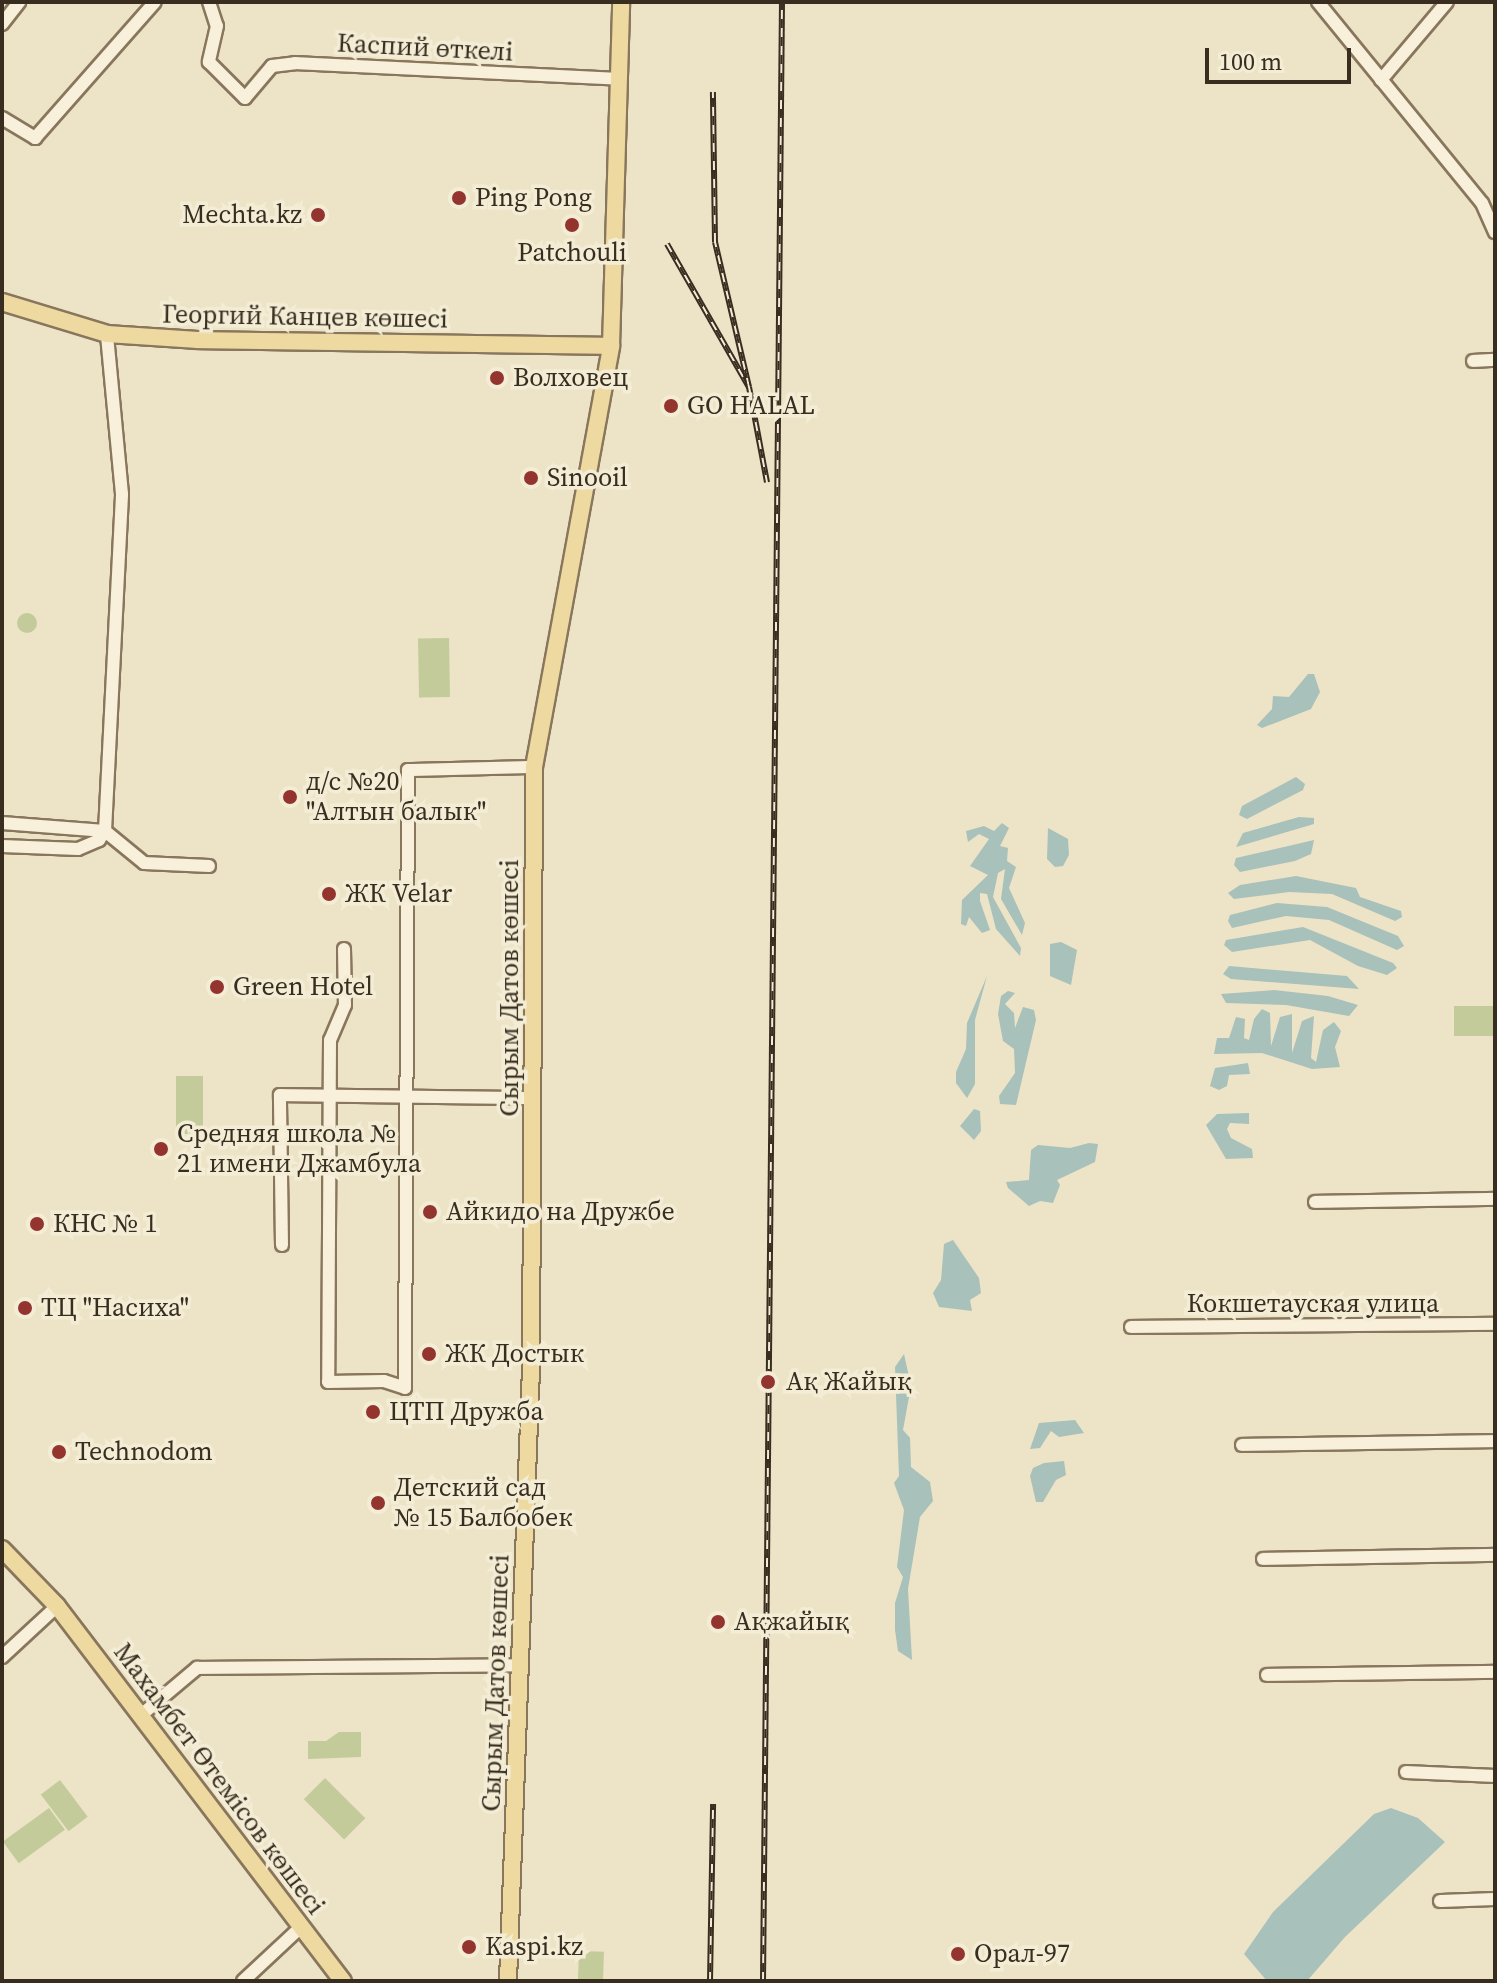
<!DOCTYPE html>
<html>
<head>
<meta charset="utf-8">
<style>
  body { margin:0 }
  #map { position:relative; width:1497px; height:1983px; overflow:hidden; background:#ede3c7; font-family:"Source Serif 4",serif }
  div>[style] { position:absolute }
  .green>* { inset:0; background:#c3cb9b; transform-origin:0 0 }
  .round { border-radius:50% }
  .water>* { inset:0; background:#a8c1bb }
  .roads { filter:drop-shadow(2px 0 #88765d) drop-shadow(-2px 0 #88765d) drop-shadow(0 2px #88765d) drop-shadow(0 -2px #88765d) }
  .minor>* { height:12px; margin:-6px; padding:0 6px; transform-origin:6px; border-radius:6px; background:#f8f0da }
  .major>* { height:16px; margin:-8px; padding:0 8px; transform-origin:8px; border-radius:8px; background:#eedaa1 }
  .rail>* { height:6px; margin-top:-3px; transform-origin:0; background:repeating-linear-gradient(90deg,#f4edd6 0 9px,#392d20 0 18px); box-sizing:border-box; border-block:2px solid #392d20 }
  .dots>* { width:22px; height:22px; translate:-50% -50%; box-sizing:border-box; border:4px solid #f4edd6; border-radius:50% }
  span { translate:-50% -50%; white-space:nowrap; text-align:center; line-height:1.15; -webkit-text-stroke:7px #f4edd6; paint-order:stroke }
  .street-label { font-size:26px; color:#392d20 }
  .poi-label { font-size:26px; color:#392d20 }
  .left { translate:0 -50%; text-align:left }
  .right { translate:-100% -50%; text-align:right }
  .frame { position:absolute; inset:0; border:4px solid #392d20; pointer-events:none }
  .scale { position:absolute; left:1205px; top:48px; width:146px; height:36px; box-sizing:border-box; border:4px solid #392d20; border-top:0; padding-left:10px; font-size:24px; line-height:28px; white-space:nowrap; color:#392d20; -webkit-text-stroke:6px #f4edd6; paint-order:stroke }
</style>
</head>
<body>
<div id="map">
  <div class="green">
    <div class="round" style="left:17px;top:613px;width:20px;height:20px"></div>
    <div style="left:449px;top:638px;width:59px;height:31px;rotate:89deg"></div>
    <div style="left:1454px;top:1006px;width:41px;height:30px"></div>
    <div style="left:176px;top:1076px;width:27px;height:58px"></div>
    <div style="clip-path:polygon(339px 1732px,361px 1732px,361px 1757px,308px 1759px,308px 1741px,326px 1741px)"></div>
    <div style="left:325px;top:1778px;width:57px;height:30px;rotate:45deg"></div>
    <div style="left:60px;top:1780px;width:46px;height:24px;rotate:53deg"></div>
    <div style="left:49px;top:1808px;width:27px;height:57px;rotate:54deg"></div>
    <div style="left:579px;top:1951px;width:25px;height:30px;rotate:2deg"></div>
  </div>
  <div class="water">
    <div style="clip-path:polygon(1308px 674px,1314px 674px,1320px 692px,1311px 709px,1262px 728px,1257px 725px,1272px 709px,1273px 696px,1289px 697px)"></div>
    <div style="clip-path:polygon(1296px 777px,1305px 784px,1303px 790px,1247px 819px,1239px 815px,1242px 806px)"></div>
    <div style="clip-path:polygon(1299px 817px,1314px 818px,1314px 824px,1236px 847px,1243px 833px)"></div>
    <div style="clip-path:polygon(1002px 823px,1009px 828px,1000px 846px,1008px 848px,1007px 861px,1016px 867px,1009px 888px,1025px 923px,1022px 935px,1001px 899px,1005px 869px,998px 873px,993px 897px,1021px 948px,1020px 956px,996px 929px,987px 894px,980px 893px,980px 901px,990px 930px,982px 933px,969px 917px,966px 926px,961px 924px,962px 900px,988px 875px,970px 866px,989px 839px,979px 834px,968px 842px,966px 831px,984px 826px,994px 831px)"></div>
    <div style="clip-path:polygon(1048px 828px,1068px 839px,1069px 855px,1063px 866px,1055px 867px,1047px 859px)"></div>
    <div style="clip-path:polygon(1314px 840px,1311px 854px,1295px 861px,1240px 872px,1234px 865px,1236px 858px)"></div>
    <div style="clip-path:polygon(1296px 876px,1356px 888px,1360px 897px,1401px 911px,1402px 917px,1395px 921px,1332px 894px,1289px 892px,1234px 899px,1228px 893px,1240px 885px)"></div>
    <div style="clip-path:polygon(1277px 903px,1327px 907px,1398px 936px,1404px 946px,1397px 950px,1329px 920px,1286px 916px,1232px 928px,1228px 921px,1230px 915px)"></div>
    <div style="clip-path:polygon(1303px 927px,1393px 963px,1397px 968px,1387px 975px,1358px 966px,1310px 940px,1232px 952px,1224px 945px,1226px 940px)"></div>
    <div style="clip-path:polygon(1061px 942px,1077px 950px,1071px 985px,1050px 976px,1050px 944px)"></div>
    <div style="clip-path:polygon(1229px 966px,1347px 976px,1359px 989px,1231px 979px,1223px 974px)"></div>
    <div style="clip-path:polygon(987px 976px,975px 1020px,975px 1084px,967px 1098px,956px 1083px,956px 1072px,966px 1049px,967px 1023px)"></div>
    <div style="clip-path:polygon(1274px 990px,1328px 996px,1358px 1005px,1349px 1016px,1286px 1005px,1226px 1003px,1221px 994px)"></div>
    <div style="clip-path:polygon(1008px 991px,1015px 993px,1005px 1004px,1014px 1013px,1015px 1028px,1023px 1007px,1034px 1010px,1036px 1020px,1016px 1105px,1000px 1104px,999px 1096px,1015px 1073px,1014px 1049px,1003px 1041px,998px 1014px,1001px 996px)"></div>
    <div style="clip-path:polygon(1262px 1009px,1270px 1013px,1271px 1046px,1280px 1017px,1292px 1014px,1292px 1053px,1302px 1021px,1314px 1016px,1311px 1058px,1316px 1062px,1323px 1030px,1334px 1022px,1341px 1031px,1335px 1047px,1340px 1067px,1312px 1069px,1262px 1053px,1214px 1054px,1217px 1038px,1229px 1038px,1236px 1017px,1245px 1019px,1244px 1038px,1249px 1040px,1254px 1019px)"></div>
    <div style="clip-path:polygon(1248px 1063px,1250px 1074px,1229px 1075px,1227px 1086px,1219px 1090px,1210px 1086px,1215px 1068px)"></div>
    <div style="clip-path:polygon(974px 1109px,980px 1111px,981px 1131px,974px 1140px,960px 1126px)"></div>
    <div style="clip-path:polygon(1249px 1113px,1249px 1124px,1230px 1123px,1227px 1129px,1231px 1138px,1252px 1149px,1253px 1158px,1226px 1159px,1206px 1125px,1217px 1114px)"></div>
    <div style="clip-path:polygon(1089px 1143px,1098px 1144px,1095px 1162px,1057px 1180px,1060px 1185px,1053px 1203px,1040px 1201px,1029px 1206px,1008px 1188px,1006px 1182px,1029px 1180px,1031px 1150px,1038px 1145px,1070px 1148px)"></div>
    <div style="clip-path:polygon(953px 1240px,979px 1278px,981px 1293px,970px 1300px,972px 1311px,939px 1307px,933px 1293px,941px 1280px,944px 1244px)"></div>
    <div style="clip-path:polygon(904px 1354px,911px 1386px,903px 1430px,910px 1438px,911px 1467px,930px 1482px,933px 1501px,920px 1517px,908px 1589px,912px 1660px,898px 1651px,895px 1630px,895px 1603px,903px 1577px,897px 1567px,904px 1510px,894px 1483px,899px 1476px,895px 1367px)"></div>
    <div style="clip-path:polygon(1075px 1420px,1084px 1433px,1059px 1437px,1051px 1431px,1040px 1448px,1030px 1449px,1039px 1423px)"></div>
    <div style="clip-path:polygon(1044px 1463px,1064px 1461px,1066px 1475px,1056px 1480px,1043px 1502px,1036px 1502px,1030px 1476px,1033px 1468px)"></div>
    <div style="clip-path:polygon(1391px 1808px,1418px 1818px,1445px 1842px,1345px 1937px,1307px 1981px,1267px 1981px,1244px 1954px,1273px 1912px,1374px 1814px)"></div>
  </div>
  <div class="roads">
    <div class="minor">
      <div style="left:209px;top:2px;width:25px;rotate:72deg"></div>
      <div style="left:217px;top:26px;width:37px;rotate:103deg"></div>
      <div style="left:209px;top:62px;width:51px;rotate:45deg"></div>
      <div style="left:245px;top:98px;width:42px;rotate:-49.8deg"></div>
      <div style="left:272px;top:66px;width:23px;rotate:-7deg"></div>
      <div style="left:295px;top:63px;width:324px;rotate:2.8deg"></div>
      <div style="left:1318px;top:2px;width:259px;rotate:50.8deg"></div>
      <div style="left:1482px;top:203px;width:32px;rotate:66deg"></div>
      <div style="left:2px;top:24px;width:28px;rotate:-52deg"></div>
      <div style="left:1381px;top:80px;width:102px;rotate:-49.8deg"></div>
      <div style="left:2px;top:118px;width:39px;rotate:31deg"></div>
      <div style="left:35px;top:138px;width:181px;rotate:-48.6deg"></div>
      <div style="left:1473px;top:361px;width:22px;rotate:-3deg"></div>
      <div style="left:2px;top:823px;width:103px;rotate:4.4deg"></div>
      <div style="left:105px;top:831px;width:50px;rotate:39.4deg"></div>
      <div style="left:144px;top:863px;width:65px;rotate:2.6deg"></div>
      <div style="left:105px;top:831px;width:337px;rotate:-87.1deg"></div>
      <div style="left:122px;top:494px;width:161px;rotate:-95.4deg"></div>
      <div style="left:2px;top:846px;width:76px;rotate:2.3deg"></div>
      <div style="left:78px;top:849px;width:23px;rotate:-23deg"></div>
      <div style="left:99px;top:840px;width:11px;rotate:-56deg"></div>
      <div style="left:344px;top:949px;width:56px;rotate:89deg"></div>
      <div style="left:345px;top:1005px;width:38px;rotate:113deg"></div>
      <div style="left:330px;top:1040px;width:342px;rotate:90.3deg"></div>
      <div style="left:328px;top:1382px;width:56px;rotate:-1deg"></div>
      <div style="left:384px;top:1381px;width:22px;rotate:18deg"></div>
      <div style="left:405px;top:1388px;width:618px;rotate:-89.72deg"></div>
      <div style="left:408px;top:770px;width:126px;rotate:-1.4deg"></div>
      <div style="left:1315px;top:1202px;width:180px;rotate:-1deg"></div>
      <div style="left:282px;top:1245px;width:150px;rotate:-90.8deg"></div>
      <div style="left:280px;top:1095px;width:253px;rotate:0.7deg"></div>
      <div style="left:1131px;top:1327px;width:364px;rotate:-0.5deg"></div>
      <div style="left:1242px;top:1445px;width:253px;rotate:-0.9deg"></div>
      <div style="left:1263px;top:1559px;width:232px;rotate:-1deg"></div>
      <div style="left:2px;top:1657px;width:75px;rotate:-42.8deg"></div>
      <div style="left:1267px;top:1675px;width:228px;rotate:-0.8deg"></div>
      <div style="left:140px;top:1716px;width:75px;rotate:-40.1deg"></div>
      <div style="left:197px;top:1668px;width:323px;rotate:-0.5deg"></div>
      <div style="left:1406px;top:1772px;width:89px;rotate:2.6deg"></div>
      <div style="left:1440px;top:1901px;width:55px;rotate:-2.1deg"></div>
      <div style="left:243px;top:1981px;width:79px;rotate:-43deg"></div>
    </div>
    <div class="major">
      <div style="left:2px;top:302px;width:110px;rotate:16.9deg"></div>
      <div style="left:107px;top:334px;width:91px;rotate:3.8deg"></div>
      <div style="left:198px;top:340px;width:413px;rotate:0.8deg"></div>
      <div style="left:2px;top:1549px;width:79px;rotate:46deg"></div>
      <div style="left:57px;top:1606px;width:472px;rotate:52.7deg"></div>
      <div style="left:508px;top:1981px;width:613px;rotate:-87.85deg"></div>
      <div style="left:531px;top:1368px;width:601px;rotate:-89.71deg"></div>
      <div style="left:534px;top:767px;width:428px;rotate:-79.6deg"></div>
      <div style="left:611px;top:346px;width:344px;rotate:-88.3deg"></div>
    </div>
  </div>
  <div class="rail">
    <div style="left:667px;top:244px;width:165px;rotate:60.2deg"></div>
    <div style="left:749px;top:387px;width:149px;rotate:-103.2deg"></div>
    <div style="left:715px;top:242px;width:150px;rotate:-90.8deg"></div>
    <div style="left:749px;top:387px;width:97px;rotate:79.3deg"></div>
    <div style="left:710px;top:1981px;width:177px;rotate:-89deg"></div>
    <div style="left:763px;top:1981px;width:1979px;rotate:-89.45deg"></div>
  </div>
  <div class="dots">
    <div style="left:459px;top:198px;background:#94342f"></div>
    <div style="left:318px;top:215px;background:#94342f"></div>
    <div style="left:572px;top:225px;background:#94342f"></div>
    <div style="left:497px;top:378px;background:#94342f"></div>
    <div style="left:671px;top:406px;background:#94342f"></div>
    <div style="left:531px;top:478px;background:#94342f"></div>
    <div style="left:290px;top:797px;background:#94342f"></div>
    <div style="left:329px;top:894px;background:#94342f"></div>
    <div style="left:217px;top:987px;background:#94342f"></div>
    <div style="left:161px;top:1149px;background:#94342f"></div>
    <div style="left:430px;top:1212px;background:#94342f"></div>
    <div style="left:37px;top:1224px;background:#94342f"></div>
    <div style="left:25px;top:1308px;background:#94342f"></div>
    <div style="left:429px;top:1354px;background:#94342f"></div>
    <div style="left:768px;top:1382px;background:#94342f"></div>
    <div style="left:373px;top:1412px;background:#94342f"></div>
    <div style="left:59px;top:1452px;background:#94342f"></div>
    <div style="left:378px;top:1503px;background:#94342f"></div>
    <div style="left:718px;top:1622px;background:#94342f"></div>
    <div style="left:469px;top:1947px;background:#94342f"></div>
    <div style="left:958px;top:1954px;background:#94342f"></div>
  </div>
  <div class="street-label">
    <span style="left:425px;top:48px;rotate:3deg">Каспий өткелі</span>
    <span style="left:305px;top:317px;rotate:1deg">Георгий Канцев көшесі</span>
    <span style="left:510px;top:988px;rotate:-90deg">Сырым Датов көшесі</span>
    <span style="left:1313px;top:1304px">Кокшетауская улица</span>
    <span style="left:496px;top:1683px;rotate:-88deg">Сырым Датов көшесі</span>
    <span style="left:219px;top:1779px;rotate:53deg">Махамбет Өтемісов көшесі</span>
  </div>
  <div class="poi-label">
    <span class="left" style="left:475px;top:198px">Ping Pong</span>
    <span class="right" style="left:302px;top:215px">Mechta.kz</span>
    <span style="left:572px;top:253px">Patchouli</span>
    <span class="left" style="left:513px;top:378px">Волховец</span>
    <span class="left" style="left:687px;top:406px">GO HALAL</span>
    <span class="left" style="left:547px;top:478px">Sinooil</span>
    <span class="left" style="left:306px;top:797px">д/с №20<br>"Алтын балык"</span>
    <span class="left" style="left:345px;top:894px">ЖК Velar</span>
    <span class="left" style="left:233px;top:987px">Green Hotel</span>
    <span class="left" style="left:177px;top:1149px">Средняя школа №<br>21 имени Джамбула</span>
    <span class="left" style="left:446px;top:1212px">Айкидо на Дружбе</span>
    <span class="left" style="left:53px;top:1224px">КНС № 1</span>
    <span class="left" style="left:41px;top:1308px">ТЦ "Насиха"</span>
    <span class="left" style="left:445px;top:1354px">ЖК Достык</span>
    <span class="left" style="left:786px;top:1382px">Ақ Жайық</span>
    <span class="left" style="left:389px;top:1412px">ЦТП Дружба</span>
    <span class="left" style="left:75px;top:1452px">Technodom</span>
    <span class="left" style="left:394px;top:1503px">Детский сад<br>№ 15 Балбобек</span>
    <span class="left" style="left:734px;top:1622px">Ақжайық</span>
    <span class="left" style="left:485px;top:1947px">Kaspi.kz</span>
    <span class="left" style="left:974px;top:1954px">Орал-97</span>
  </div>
  <div class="frame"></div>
  <div class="scale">100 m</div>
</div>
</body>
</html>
